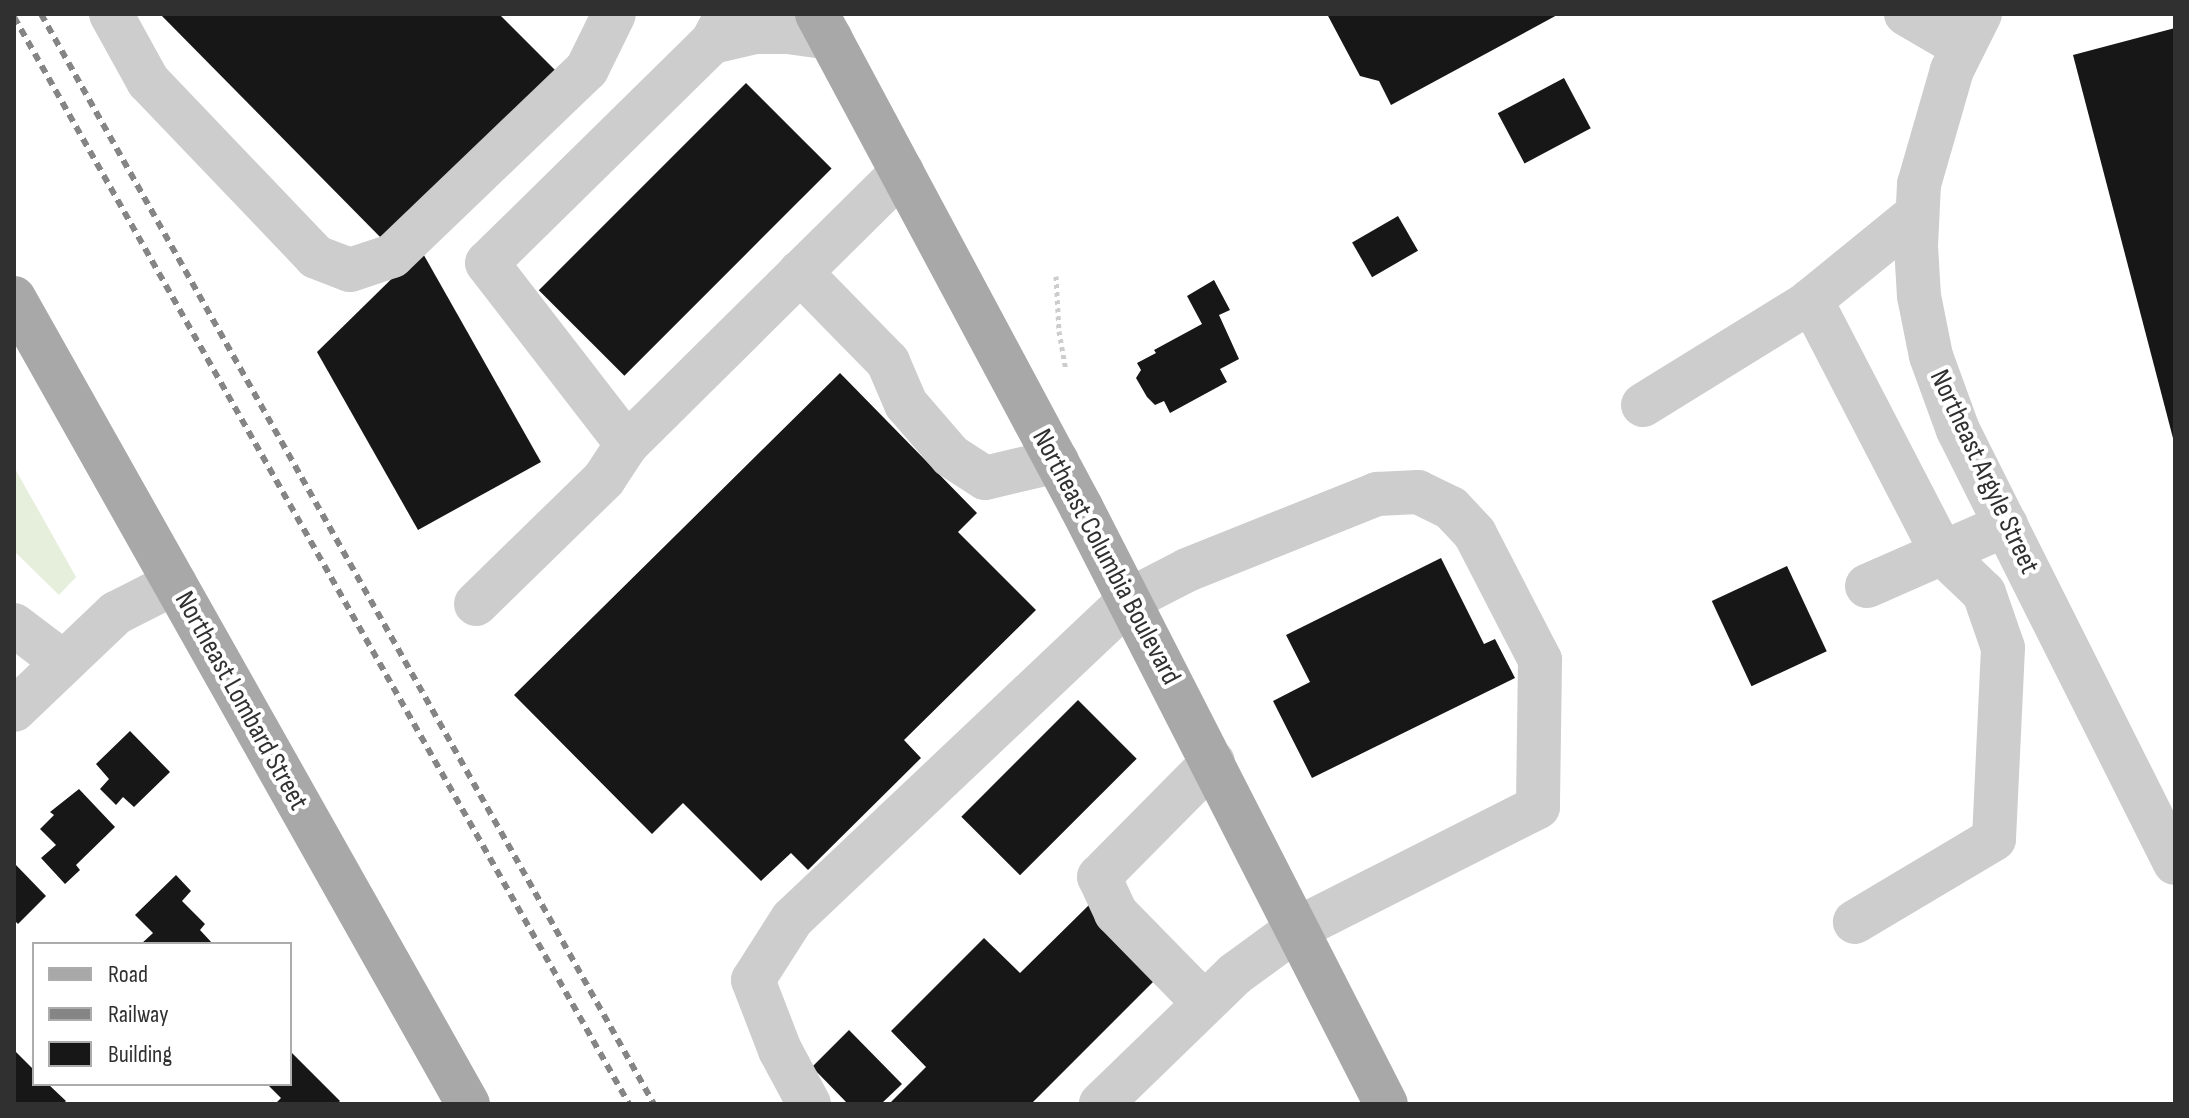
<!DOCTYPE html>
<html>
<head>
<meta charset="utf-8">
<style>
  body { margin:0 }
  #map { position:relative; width:2189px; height:1118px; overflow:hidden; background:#fff; font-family:"Sofia Sans Condensed",sans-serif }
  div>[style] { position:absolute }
  .green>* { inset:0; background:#e6eedc }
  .building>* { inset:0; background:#171717; transform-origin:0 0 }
  .path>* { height:5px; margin-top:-2.5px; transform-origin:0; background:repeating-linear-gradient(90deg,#cdcdcd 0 4px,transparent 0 8px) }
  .minor>* { height:44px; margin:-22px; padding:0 22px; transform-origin:22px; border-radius:22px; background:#cdcdcd }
  .major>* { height:44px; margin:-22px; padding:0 22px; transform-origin:22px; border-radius:22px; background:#a8a8a8 }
  .rail>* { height:6px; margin-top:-3px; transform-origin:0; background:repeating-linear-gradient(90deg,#858585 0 8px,transparent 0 14px) }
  span { translate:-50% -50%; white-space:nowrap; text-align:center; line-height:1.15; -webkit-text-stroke:8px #fff; paint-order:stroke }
  .street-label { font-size:28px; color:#303030 }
  .frame { position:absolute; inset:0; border:16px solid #303030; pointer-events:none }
  .legend { position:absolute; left:32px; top:942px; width:260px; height:144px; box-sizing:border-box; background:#fff; border:2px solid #acacac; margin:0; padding:10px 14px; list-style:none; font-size:24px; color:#303030 }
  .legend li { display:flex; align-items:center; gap:16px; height:40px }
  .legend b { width:40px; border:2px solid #acacac }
</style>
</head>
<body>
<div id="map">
  <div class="green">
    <div style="clip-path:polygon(14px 467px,76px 577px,59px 595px,14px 551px)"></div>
  </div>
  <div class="building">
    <div style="clip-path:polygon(160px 14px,499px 14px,560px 75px,389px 246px)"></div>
    <div style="clip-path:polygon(1327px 14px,1559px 14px,1391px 105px,1379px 81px,1360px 76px)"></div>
    <div style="clip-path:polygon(2175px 28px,2175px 442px,2174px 442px,2073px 55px)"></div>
    <div style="left:1564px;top:78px;width:57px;height:75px;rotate:62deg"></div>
    <div style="left:746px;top:83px;width:121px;height:293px;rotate:45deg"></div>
    <div style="left:1398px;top:216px;width:40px;height:53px;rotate:60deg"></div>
    <div style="clip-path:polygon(421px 250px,541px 462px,418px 530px,317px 352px)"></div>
    <div style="clip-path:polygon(1214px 280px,1230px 310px,1219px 315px,1239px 359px,1220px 369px,1227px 382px,1170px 413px,1164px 401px,1155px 405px,1147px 397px,1136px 378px,1141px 370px,1137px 363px,1156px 353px,1154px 350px,1202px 324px,1187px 296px)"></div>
    <div style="clip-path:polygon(840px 373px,977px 513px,958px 532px,1036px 610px,904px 740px,921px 758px,808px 870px,791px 853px,761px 881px,683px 803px,652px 834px,514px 695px)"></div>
    <div style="clip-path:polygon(1441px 558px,1484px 644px,1495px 639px,1515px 678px,1312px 778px,1273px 701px,1310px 682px,1286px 635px)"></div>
    <div style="left:1787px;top:566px;width:94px;height:83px;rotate:65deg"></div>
    <div style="left:1078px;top:700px;width:83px;height:165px;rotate:45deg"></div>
    <div style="clip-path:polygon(130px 731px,170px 772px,134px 807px,123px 797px,116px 805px,100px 789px,109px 779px,96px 764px)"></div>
    <div style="clip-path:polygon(79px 789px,115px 827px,76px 865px,80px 870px,65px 884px,41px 858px,56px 845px,40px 829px,54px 815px,50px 812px)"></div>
    <div style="clip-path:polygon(14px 863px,46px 896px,18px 924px,14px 920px)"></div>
    <div style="clip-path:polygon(176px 875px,191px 891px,182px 901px,205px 924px,200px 930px,213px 944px,141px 944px,153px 933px,135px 915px)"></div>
    <div style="clip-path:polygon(1090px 904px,1160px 975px,1031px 1104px,889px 1104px,926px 1067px,891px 1031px,984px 938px,1020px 973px)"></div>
    <div style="clip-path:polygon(849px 1030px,902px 1084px,881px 1104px,848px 1104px,812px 1067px)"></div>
    <div style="clip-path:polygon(14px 1050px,34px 1070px,34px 1084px,48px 1084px,66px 1101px,63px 1104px,14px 1104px)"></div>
    <div style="clip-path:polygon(290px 1051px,340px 1101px,337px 1104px,275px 1104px,281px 1098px,267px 1084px,290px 1084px)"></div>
  </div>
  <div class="path">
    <div style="left:1056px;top:276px;width:55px;rotate:86.9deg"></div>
    <div style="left:1059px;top:331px;width:39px;rotate:80deg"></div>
  </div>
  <div class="minor">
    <div style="left:111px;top:14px;width:77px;rotate:61.1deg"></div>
    <div style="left:148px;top:81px;width:243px;rotate:46.3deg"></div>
    <div style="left:316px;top:257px;width:36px;rotate:21deg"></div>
    <div style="left:350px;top:270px;width:44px;rotate:-18.4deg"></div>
    <div style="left:392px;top:256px;width:270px;rotate:-43.8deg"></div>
    <div style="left:587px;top:69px;width:61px;rotate:-63.9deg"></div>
    <div style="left:727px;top:14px;width:32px;rotate:118deg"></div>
    <div style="left:712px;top:42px;width:315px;rotate:135.5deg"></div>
    <div style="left:487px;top:263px;width:229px;rotate:52.3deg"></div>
    <div style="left:627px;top:444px;width:387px;rotate:-44.7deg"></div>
    <div style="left:1906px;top:14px;width:66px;rotate:30.1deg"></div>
    <div style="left:1980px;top:14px;width:63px;rotate:116.6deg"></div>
    <div style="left:1952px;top:70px;width:119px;rotate:106.1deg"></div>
    <div style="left:1919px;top:184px;width:62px;rotate:92.8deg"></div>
    <div style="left:1916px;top:246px;width:50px;rotate:86.6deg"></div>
    <div style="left:1919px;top:296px;width:61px;rotate:78.7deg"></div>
    <div style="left:1931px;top:356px;width:79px;rotate:70deg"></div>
    <div style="left:1958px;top:430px;width:484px;rotate:63.4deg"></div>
    <div style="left:712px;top:42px;width:44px;rotate:-13.1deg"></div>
    <div style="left:755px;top:32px;width:33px"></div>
    <div style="left:788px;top:32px;width:43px;rotate:7.9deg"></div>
    <div style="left:800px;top:272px;width:126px;rotate:45.6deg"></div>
    <div style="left:888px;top:362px;width:46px;rotate:66.8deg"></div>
    <div style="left:906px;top:404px;width:69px;rotate:49.1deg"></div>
    <div style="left:951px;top:456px;width:40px;rotate:32.9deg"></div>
    <div style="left:985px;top:478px;width:74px;rotate:-13.3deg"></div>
    <div style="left:1811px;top:300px;width:285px;rotate:62.6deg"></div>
    <div style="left:1942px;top:553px;width:58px;rotate:43.6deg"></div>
    <div style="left:1984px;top:593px;width:58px;rotate:70.9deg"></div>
    <div style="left:2003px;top:648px;width:191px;rotate:92.7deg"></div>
    <div style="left:1994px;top:839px;width:162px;rotate:149.2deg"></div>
    <div style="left:1643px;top:405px;width:190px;rotate:-31.7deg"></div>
    <div style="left:1805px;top:305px;width:144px;rotate:-39.1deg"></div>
    <div style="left:1867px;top:586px;width:152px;rotate:-23.7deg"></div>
    <div style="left:476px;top:604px;width:179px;rotate:-44.3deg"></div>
    <div style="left:604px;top:479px;width:42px;rotate:-56.7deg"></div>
    <div style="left:14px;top:625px;width:61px;rotate:37.1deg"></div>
    <div style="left:14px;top:710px;width:141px;rotate:-43.6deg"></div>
    <div style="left:116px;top:613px;width:66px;rotate:-27deg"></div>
    <div style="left:1204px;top:1003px;width:126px;rotate:-134.4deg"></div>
    <div style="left:1116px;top:913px;width:40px;rotate:-115deg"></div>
    <div style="left:1099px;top:877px;width:162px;rotate:-45.3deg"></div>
    <div style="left:809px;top:1104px;width:61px;rotate:-118.2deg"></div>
    <div style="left:780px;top:1050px;width:75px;rotate:-111.1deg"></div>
    <div style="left:753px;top:980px;width:72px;rotate:-57.4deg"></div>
    <div style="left:792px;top:919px;width:464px;rotate:-43.4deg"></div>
    <div style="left:1129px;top:600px;width:65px;rotate:-27.3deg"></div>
    <div style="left:1187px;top:570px;width:205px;rotate:-21.8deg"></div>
    <div style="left:1377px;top:494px;width:41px;rotate:-2.8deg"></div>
    <div style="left:1418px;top:492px;width:37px;rotate:26deg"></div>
    <div style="left:1451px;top:508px;width:35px;rotate:47deg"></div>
    <div style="left:1475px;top:534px;width:142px;rotate:62.7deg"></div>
    <div style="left:1540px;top:660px;width:147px;rotate:90.8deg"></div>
    <div style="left:1538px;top:807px;width:269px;rotate:153.2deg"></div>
    <div style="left:1298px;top:928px;width:78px;rotate:143.9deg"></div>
    <div style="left:1235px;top:974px;width:187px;rotate:135.9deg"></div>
  </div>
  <div class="major">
    <div style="left:817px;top:14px;width:559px;rotate:61.83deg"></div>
    <div style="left:1081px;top:507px;width:670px;rotate:62.94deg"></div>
    <div style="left:14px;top:298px;width:925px;rotate:60.61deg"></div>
  </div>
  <div class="rail">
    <div style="left:41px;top:14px;width:1251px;rotate:60.65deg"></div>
    <div style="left:14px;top:17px;width:1249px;rotate:60.5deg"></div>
  </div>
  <div class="street-label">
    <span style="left:1984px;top:472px;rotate:65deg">Northeast Argyle Street</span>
    <span style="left:1106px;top:557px;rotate:62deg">Northeast Columbia Boulevard</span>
    <span style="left:241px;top:701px;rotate:61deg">Northeast Lombard Street</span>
  </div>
  <div class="frame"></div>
  <ul class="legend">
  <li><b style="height:10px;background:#a8a8a8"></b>Road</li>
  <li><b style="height:10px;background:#858585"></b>Railway</li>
  <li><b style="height:22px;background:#171717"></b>Building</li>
  </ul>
</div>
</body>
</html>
